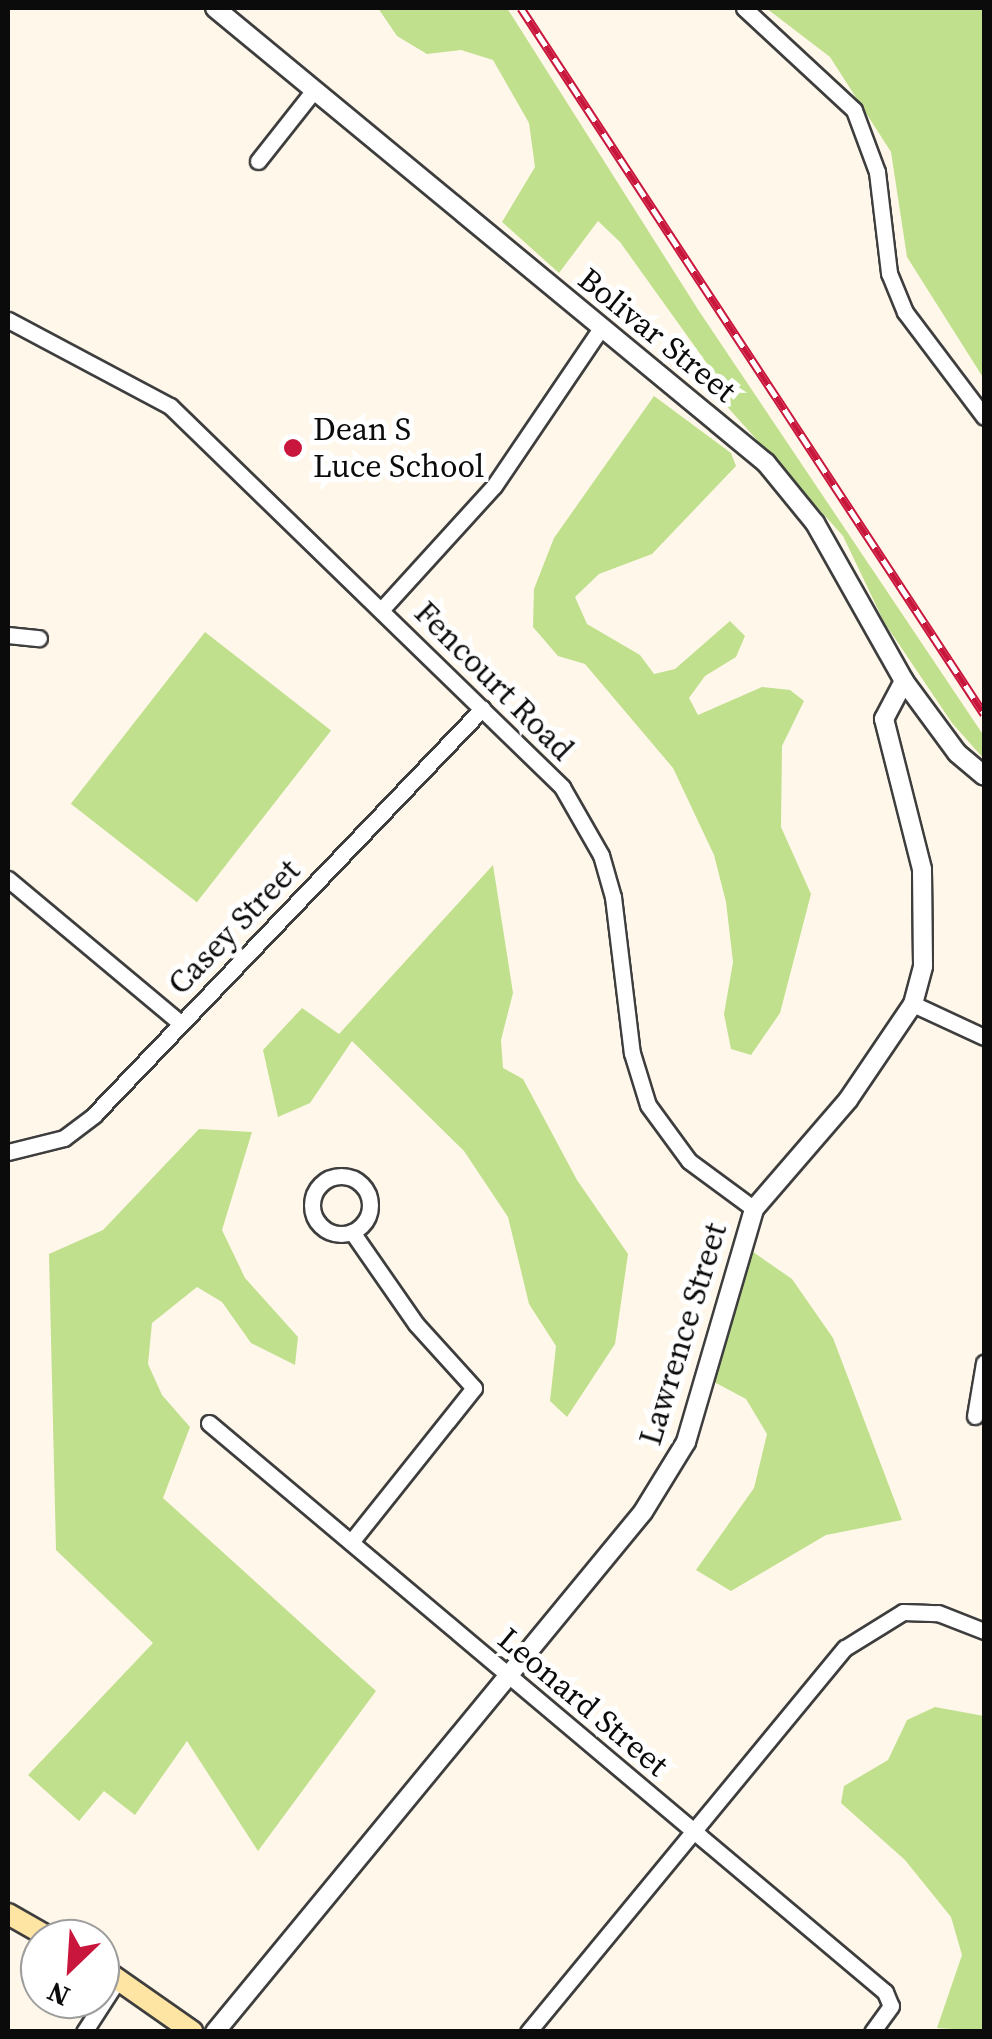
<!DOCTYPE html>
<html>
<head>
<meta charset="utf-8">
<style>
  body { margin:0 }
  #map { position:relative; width:992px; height:2039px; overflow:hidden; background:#fff7e9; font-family:"Source Serif 4",serif }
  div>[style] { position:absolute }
  .forest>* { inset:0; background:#c0e08d; transform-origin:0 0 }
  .roads { filter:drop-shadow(2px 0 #3e3e3e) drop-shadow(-2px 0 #3e3e3e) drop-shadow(0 2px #3e3e3e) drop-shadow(0 -2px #3e3e3e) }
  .minor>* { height:15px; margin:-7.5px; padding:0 7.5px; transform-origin:7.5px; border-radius:7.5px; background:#fff }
  .minor>.ring { margin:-7.5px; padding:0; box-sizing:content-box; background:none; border:15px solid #fff; border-radius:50% }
  .tertiary>* { height:18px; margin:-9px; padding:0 9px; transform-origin:9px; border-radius:9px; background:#fff }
  .secondary>* { height:20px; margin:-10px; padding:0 10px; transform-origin:10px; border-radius:10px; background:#ffe5a4 }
  .rail>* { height:9px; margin-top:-4.5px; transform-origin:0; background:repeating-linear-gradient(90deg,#fff 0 15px,#c9163d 0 30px); box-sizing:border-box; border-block:2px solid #c9163d }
  .dots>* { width:28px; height:28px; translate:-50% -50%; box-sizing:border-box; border:5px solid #fff; border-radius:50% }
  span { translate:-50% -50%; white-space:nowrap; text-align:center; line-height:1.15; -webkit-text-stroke:10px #fff; paint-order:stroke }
  .street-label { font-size:32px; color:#0b0b0b }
  .poi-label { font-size:32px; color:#0b0b0b }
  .left { translate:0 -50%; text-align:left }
  .frame { position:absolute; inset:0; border:10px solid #0b0b0b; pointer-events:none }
  .north { position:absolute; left:20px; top:1919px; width:100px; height:100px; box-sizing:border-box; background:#fff; border:2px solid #9d9d9d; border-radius:50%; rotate:205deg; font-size:28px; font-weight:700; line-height:40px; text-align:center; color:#0b0b0b }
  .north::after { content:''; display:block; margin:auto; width:35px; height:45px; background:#c9163d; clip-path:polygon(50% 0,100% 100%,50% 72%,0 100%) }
</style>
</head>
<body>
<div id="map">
  <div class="forest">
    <div style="clip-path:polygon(378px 8px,507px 8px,699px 311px,984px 736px,984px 759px,952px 723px,884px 622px,843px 536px,722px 401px,711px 369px,620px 242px,598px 221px,559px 273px,502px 222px,535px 167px,529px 123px,493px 60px,461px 50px,427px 54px,397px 36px)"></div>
    <div style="clip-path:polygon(766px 8px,984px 8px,984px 379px,907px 257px,891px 152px,830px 57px)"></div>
    <div style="clip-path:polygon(654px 396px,731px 453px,736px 466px,652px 554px,599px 574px,575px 597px,587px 624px,640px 655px,654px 674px,675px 669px,730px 621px,745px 636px,736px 657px,705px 676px,689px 698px,698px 715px,762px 687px,790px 690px,804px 701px,782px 746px,781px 827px,811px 894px,780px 1013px,751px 1055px,731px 1049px,724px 1014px,733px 962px,726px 902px,714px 855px,673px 768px,585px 664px,558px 656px,533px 627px,534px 589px,554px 538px)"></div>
    <div style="left:205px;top:632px;width:160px;height:218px;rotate:38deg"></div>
    <div style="clip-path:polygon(493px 865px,513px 993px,501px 1040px,503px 1068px,523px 1079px,577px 1180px,628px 1254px,615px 1344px,567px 1417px,550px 1401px,556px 1346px,529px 1304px,508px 1217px,464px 1151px,352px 1041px,310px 1103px,278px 1117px,263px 1050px,302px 1008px,339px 1034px)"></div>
    <div style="clip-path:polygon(199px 1129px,252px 1132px,222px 1230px,245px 1278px,298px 1337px,295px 1365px,251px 1343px,222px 1302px,197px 1287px,152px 1323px,148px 1364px,162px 1395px,190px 1427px,163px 1498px,376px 1691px,258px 1851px,187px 1741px,135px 1815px,104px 1791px,79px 1821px,28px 1775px,153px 1643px,56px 1550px,49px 1254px,103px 1230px)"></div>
    <div style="clip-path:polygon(740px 1243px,792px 1279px,833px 1338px,902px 1520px,826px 1535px,731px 1591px,696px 1570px,754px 1488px,767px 1434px,746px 1399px,703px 1376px)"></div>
    <div style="clip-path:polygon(935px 1707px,984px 1716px,984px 2031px,937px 2028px,962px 1955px,951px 1917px,905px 1860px,841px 1803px,844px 1786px,888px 1760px,907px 1720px)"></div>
  </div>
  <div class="roads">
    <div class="minor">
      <div style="left:744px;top:8px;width:150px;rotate:42.8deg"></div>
      <div style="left:854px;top:110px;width:66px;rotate:69.6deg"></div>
      <div style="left:877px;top:172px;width:102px;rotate:83.2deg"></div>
      <div style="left:889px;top:273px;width:42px;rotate:67.7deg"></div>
      <div style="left:905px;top:312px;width:131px;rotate:53deg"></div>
      <div style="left:258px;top:161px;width:90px;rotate:-51.7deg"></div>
      <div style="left:8px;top:320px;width:183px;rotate:28deg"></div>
      <div style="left:170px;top:406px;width:547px;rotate:44.18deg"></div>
      <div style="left:562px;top:787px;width:78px;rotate:60.2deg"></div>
      <div style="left:601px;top:855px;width:44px;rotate:74.1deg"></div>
      <div style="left:613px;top:897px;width:157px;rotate:83.1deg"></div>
      <div style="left:632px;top:1053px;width:54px;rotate:72.9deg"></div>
      <div style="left:648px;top:1105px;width:69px;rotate:53.8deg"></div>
      <div style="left:689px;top:1161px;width:81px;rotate:36.4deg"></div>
      <div style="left:382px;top:609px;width:166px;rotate:-47.7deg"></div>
      <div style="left:494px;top:486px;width:191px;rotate:-55.9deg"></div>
      <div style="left:8px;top:635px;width:31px;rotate:6deg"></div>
      <div style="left:8px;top:879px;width:223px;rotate:39.9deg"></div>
      <div style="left:913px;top:1004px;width:78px;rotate:24.9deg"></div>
      <div style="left:8px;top:1152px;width:58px;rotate:-14deg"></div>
      <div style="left:64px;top:1138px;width:38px;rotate:-37deg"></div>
      <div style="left:94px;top:1115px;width:562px;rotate:-46.3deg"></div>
      <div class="ring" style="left:312px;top:1176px;width:43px;height:43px"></div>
      <div style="left:975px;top:1416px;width:54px;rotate:-80.4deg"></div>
      <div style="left:209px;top:1423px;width:884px;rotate:40.09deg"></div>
      <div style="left:885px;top:1992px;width:15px;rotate:67deg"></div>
      <div style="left:891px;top:2006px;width:32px;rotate:126deg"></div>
      <div style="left:351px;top:1542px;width:197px;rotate:-51.4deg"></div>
      <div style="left:474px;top:1388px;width:86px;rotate:-132.2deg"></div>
      <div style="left:416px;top:1324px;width:112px;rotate:-124.8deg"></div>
      <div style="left:84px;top:2032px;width:64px;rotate:-57.1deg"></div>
      <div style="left:528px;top:2032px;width:498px;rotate:-50.5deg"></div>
      <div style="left:845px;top:1648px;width:68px;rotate:-31.8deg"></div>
      <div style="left:903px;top:1612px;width:35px;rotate:2deg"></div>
      <div style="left:938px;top:1613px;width:49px;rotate:21.4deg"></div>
    </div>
    <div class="tertiary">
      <div style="left:215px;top:8px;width:715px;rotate:39.55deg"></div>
      <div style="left:766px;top:463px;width:77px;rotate:50.8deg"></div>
      <div style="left:815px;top:523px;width:181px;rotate:60.6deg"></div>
      <div style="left:904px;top:681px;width:89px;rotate:53.6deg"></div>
      <div style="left:957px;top:753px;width:35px;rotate:40deg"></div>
      <div style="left:215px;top:2032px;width:673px;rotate:-50.54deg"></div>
      <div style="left:643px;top:1512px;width:82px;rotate:-58.4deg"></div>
      <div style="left:686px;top:1442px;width:243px;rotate:-73.7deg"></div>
      <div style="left:754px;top:1209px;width:144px;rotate:-49.2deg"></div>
      <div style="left:848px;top:1100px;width:116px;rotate:-55.9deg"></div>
      <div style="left:913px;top:1004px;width:39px;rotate:-75deg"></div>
      <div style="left:923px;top:966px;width:97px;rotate:-90.6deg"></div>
      <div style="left:922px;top:869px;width:155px;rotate:-104.2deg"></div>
      <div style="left:884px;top:719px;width:43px;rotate:-62.2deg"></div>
    </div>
    <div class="secondary">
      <div style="left:8px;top:1914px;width:51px;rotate:29.6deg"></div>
      <div style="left:100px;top:1967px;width:113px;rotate:35deg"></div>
    </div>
  </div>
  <div class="rail">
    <div style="left:521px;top:8px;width:844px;rotate:56.74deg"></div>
  </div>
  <div class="dots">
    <div style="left:293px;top:448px;background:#c9163d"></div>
  </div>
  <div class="street-label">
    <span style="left:657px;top:335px;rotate:39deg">Bolivar Street</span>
    <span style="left:494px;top:681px;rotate:45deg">Fencourt Road</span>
    <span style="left:234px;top:927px;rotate:-46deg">Casey Street</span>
    <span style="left:683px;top:1334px;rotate:-73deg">Lawrence Street</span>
    <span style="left:583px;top:1702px;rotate:40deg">Leonard Street</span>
  </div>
  <div class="poi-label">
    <span class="left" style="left:313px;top:448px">Dean S<br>Luce School</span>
  </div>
  <div class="frame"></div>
  <div class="north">N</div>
</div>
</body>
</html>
